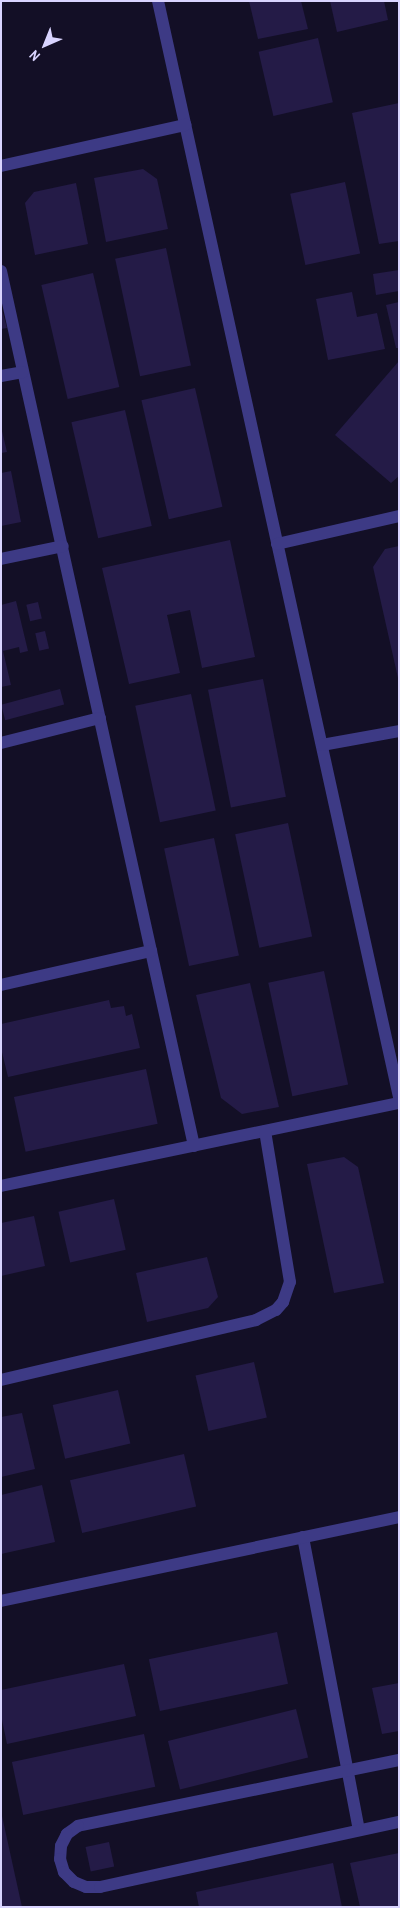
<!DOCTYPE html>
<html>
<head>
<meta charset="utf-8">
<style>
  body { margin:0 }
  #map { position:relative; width:400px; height:1908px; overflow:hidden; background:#130f26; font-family:"Archivo Narrow",sans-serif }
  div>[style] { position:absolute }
  .building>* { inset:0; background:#241b47; transform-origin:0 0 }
  .minor>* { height:12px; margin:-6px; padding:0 6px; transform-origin:6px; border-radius:6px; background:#3d3a85 }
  span { translate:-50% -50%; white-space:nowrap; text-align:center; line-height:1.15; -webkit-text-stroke:5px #130f26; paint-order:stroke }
  .frame { position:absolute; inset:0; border:2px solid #d9d4ff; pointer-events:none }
  .north { position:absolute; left:20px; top:20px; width:50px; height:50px; -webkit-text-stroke:4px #130f26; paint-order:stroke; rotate:224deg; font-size:14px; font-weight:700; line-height:20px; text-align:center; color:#d9d4ff }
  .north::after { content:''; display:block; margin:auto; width:18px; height:22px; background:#d9d4ff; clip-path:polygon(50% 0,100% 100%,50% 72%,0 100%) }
</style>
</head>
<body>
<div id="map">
  <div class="building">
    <div style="clip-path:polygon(249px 1px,301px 1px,308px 29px,258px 39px)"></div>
    <div style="clip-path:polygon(330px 1px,384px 1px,388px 20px,337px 32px)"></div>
    <div style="left:318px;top:38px;width:66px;height:61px;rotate:77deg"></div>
    <div style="clip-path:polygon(399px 103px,399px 241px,379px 244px,352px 113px)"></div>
    <div style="clip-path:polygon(143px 169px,157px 179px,168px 229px,106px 242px,94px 178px)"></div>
    <div style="left:345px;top:182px;width:73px;height:56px;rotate:78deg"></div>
    <div style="clip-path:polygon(76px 183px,88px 244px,35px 255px,25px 203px,34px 192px)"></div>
    <div style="left:166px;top:248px;width:120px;height:52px;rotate:78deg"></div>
    <div style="clip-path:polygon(399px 270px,399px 291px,376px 295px,373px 274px)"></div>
    <div style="left:93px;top:273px;width:117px;height:53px;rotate:77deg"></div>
    <div style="clip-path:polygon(352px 292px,357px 317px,377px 313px,385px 349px,328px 360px,316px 299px)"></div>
    <div style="clip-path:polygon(399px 302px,399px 348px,396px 348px,386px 305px)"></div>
    <div style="clip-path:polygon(1px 306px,7px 328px,1px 329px)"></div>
    <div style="clip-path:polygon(399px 361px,399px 476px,391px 483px,335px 435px)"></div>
    <div style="left:195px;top:388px;width:122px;height:55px;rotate:77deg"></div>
    <div style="left:125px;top:410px;width:119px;height:55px;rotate:77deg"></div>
    <div style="clip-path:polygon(1px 427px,7px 452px,1px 453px)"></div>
    <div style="clip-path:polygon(11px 471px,21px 522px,1px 526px,1px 473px)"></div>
    <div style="clip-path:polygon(230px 540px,255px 657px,202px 668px,190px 610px,167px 615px,180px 673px,129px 684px,102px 568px)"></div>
    <div style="clip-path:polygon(399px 546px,399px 678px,398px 678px,373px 567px,385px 549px)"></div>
    <div style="clip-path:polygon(16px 601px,28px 651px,20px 653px,19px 647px,3px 651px,11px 685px,1px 687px,1px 605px)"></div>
    <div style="left:38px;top:602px;width:17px;height:12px;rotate:77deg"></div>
    <div style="left:45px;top:631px;width:18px;height:10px;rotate:77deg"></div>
    <div style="left:263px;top:679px;width:120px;height:56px;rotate:79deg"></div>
    <div style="left:60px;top:689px;width:16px;height:61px;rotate:75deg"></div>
    <div style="left:191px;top:694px;width:119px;height:57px;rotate:78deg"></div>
    <div style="left:288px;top:823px;width:116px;height:54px;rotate:78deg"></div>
    <div style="left:214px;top:838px;width:120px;height:51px;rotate:78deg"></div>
    <div style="left:324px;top:971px;width:116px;height:57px;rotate:78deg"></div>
    <div style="clip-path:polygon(250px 983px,279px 1107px,242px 1114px,221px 1098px,196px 995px)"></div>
    <div style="clip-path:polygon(109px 1000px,111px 1008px,124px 1006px,126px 1016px,132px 1014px,140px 1048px,8px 1077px,1px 1048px,1px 1024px)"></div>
    <div style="left:146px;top:1069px;width:56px;height:135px;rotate:78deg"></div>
    <div style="clip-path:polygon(344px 1157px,358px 1167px,384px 1283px,334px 1293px,307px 1164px)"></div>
    <div style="left:114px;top:1199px;width:52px;height:57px;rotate:77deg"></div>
    <div style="clip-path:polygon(34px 1216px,45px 1266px,1px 1276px,1px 1223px)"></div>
    <div style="clip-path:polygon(207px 1257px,218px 1297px,208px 1308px,147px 1322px,136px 1273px)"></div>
    <div style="left:254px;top:1362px;width:57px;height:60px;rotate:77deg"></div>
    <div style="left:118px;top:1390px;width:55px;height:67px;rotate:77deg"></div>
    <div style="clip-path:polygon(22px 1413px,35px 1469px,1px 1477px,1px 1417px)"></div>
    <div style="left:184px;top:1454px;width:54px;height:117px;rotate:77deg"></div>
    <div style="clip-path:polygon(42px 1485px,55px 1542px,1px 1554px,1px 1495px)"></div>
    <div style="left:277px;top:1632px;width:53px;height:131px;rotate:78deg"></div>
    <div style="clip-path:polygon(124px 1664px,136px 1716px,7px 1744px,1px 1715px,1px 1690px)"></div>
    <div style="clip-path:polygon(399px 1683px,399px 1731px,382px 1734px,372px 1688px)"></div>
    <div style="left:296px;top:1709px;width:50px;height:132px;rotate:76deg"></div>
    <div style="left:144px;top:1734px;width:54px;height:135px;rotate:78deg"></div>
    <div style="clip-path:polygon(1px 1816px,2px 1816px,22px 1907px,1px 1907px)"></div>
    <div style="left:109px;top:1842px;width:25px;height:24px;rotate:78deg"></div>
    <div style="clip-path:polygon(399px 1853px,399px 1906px,360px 1907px,350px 1863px)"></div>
    <div style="clip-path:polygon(333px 1863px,342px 1907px,199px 1907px,196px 1892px)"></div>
  </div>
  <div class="minor">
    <div style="left:158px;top:1px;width:1122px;rotate:77.6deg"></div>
    <div style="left:1px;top:166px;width:189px;rotate:-12.6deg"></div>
    <div style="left:1px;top:271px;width:896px;rotate:77.56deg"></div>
    <div style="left:1px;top:376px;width:22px;rotate:-10deg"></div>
    <div style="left:277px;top:544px;width:125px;rotate:-12.9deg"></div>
    <div style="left:1px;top:559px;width:63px;rotate:-11.8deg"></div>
    <div style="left:1px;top:743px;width:102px;rotate:-14.2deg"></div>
    <div style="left:322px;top:745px;width:78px;rotate:-10.3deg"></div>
    <div style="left:1px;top:985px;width:154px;rotate:-12.8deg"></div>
    <div style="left:1px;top:1186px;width:407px;rotate:-11.8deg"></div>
    <div style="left:1px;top:1380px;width:262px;rotate:-13.2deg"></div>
    <div style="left:256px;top:1320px;width:22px;rotate:-27deg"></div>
    <div style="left:276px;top:1310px;width:11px;rotate:-49deg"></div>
    <div style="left:283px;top:1302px;width:21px;rotate:-71deg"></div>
    <div style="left:290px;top:1282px;width:153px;rotate:-99.4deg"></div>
    <div style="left:303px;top:1537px;width:298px;rotate:79.2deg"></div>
    <div style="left:1px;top:1601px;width:407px;rotate:-11.9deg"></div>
    <div style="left:399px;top:1760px;width:328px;rotate:168.4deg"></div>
    <div style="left:78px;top:1826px;width:14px;rotate:144deg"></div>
    <div style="left:67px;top:1834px;width:13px;rotate:117deg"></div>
    <div style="left:61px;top:1846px;width:13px;rotate:94deg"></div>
    <div style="left:60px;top:1859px;width:14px;rotate:73deg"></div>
    <div style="left:64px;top:1872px;width:14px;rotate:45deg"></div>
    <div style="left:74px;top:1882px;width:13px;rotate:23deg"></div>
    <div style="left:86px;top:1887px;width:14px"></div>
    <div style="left:100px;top:1887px;width:306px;rotate:-12.3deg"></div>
  </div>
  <div class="frame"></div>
  <div class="north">N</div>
</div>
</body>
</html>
